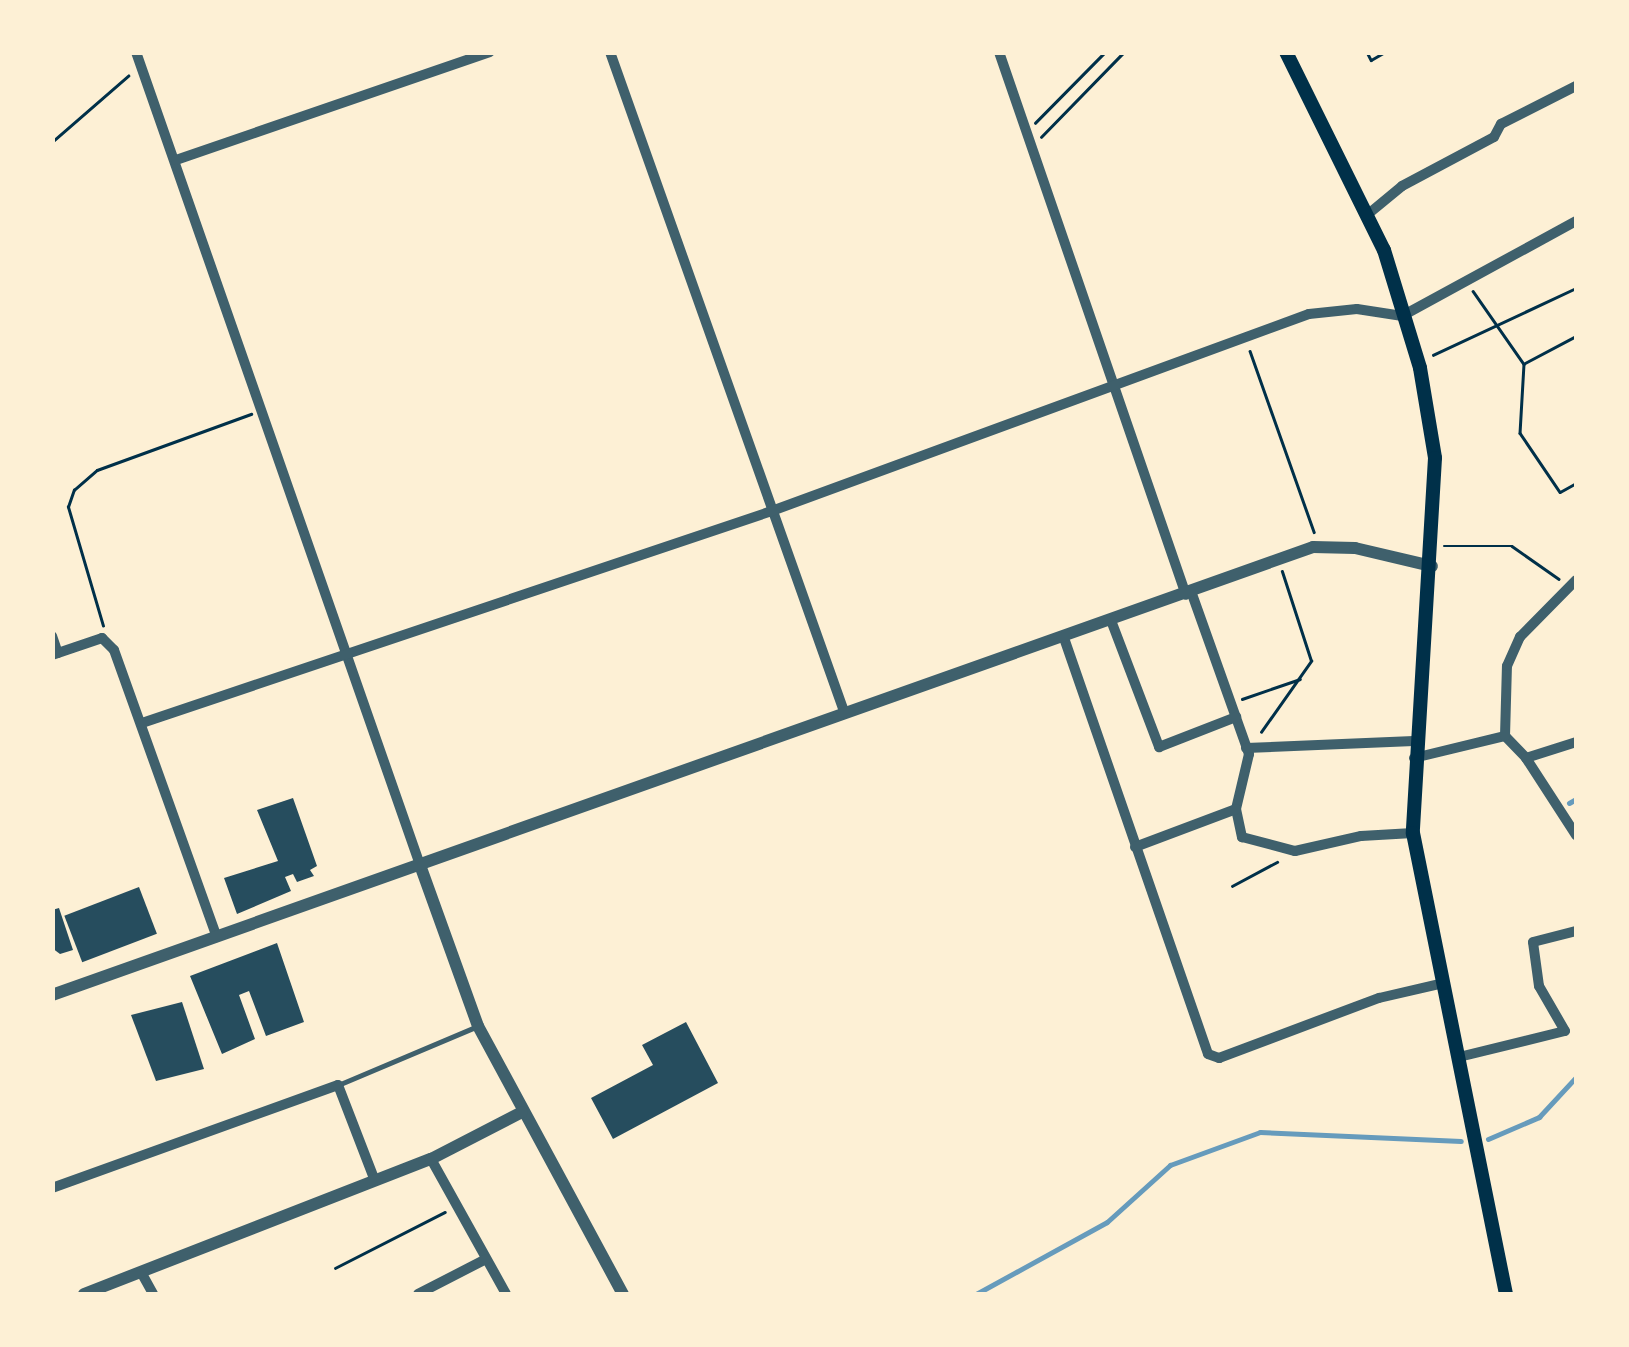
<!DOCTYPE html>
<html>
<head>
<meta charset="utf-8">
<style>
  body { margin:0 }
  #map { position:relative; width:1629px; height:1347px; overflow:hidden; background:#fdf0d5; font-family:Poppins,sans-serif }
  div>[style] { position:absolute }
  .stream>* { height:5px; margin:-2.5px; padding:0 2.5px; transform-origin:2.5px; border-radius:2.5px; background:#669bbc }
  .building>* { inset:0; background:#264d5e; transform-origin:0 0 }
  .path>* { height:2.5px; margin:-1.25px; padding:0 1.25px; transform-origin:1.25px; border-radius:1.25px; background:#003049 }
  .service>* { height:5px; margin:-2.5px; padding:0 2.5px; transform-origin:2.5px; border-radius:2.5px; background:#3f606c }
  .minor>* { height:10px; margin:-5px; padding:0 5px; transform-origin:5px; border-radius:5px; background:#3f606c }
  .tertiary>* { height:12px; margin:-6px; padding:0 6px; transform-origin:6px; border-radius:6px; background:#3f606c }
  .secondary>* { height:14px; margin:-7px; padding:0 7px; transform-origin:7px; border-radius:7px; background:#003049 }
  span { translate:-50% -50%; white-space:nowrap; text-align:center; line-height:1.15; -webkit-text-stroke:8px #fdf0d5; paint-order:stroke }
  .frame { position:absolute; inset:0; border:55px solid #fdf0d5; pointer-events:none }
</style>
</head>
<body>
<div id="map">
  <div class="stream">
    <div style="left:1569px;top:803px;width:8px;rotate:-30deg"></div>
    <div style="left:1488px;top:1139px;width:56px;rotate:-23.3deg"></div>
    <div style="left:1539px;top:1117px;width:54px;rotate:-47.2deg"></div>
    <div style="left:976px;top:1294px;width:149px;rotate:-28.8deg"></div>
    <div style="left:1107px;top:1222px;width:85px;rotate:-42.1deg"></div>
    <div style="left:1170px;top:1165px;width:96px;rotate:-20.1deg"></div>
    <div style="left:1260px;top:1132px;width:201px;rotate:2.6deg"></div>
  </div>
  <div class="building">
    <div style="clip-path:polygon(293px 798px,317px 866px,310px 870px,314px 876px,297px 882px,293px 874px,285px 877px,291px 891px,237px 914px,224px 878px,278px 861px,257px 810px)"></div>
    <div style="left:139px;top:887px;width:50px;height:80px;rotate:69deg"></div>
    <div style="clip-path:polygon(59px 908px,73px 950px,60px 954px,52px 948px,52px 910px)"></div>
    <div style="clip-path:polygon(277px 943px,304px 1022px,266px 1036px,249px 991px,239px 995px,255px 1039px,222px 1054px,190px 976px)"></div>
    <div style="clip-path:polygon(182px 1002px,204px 1069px,156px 1081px,131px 1015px)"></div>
    <div style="clip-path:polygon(686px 1022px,718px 1083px,613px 1139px,591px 1098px,653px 1065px,642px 1045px)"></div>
  </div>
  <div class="path">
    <div style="left:1367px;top:52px;width:9px;rotate:63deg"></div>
    <div style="left:1371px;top:60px;width:16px;rotate:-30deg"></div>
    <div style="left:1035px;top:123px;width:100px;rotate:-45.4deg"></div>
    <div style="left:1041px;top:137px;width:119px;rotate:-45.7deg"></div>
    <div style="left:52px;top:142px;width:101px;rotate:-41deg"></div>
    <div style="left:1473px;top:291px;width:89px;rotate:55.1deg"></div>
    <div style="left:1524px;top:364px;width:69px;rotate:93.3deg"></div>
    <div style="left:1520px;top:433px;width:71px;rotate:55.9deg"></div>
    <div style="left:1560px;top:492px;width:18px;rotate:-29deg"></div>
    <div style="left:1250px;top:351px;width:192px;rotate:70.5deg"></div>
    <div style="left:1433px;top:355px;width:158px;rotate:-25.1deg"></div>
    <div style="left:1525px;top:363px;width:58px;rotate:-27.9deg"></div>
    <div style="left:1444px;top:546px;width:68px"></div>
    <div style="left:1512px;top:546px;width:57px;rotate:35.1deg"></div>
    <div style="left:103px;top:626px;width:124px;rotate:-106.4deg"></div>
    <div style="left:68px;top:507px;width:18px;rotate:-71deg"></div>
    <div style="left:74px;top:490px;width:30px;rotate:-41deg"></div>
    <div style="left:97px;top:470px;width:164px;rotate:-20deg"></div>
    <div style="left:1242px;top:699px;width:61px;rotate:-19deg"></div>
    <div style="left:1261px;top:732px;width:87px;rotate:-54.8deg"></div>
    <div style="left:1311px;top:661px;width:94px;rotate:-108deg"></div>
    <div style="left:1232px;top:886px;width:51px;rotate:-28.1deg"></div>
    <div style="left:335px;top:1268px;width:123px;rotate:-27deg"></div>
  </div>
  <div class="service">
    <div style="left:338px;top:1085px;width:152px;rotate:-22.9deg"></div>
  </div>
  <div class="minor">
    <div style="left:136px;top:52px;width:861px;rotate:70.74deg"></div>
    <div style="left:610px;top:52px;width:702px;rotate:70.46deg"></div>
    <div style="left:999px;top:52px;width:574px;rotate:71deg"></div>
    <div style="left:176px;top:160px;width:332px;rotate:-19deg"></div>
    <div style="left:1367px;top:215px;width:45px;rotate:-39.6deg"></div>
    <div style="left:1402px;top:186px;width:104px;rotate:-28deg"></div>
    <div style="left:1494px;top:137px;width:15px;rotate:-62deg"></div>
    <div style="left:1501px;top:124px;width:84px;rotate:-26.9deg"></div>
    <div style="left:1192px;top:594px;width:170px;rotate:70.4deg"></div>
    <div style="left:1249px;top:754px;width:57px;rotate:103.3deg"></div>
    <div style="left:1236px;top:809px;width:29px;rotate:78deg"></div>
    <div style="left:1242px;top:837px;width:55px;rotate:14.8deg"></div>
    <div style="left:1295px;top:851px;width:68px;rotate:-12.8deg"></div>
    <div style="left:1361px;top:836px;width:52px;rotate:-3.3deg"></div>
    <div style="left:1112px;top:623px;width:133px;rotate:69.2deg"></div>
    <div style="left:1159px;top:747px;width:83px;rotate:-21.3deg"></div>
    <div style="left:52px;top:636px;width:18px;rotate:71deg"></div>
    <div style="left:1064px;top:638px;width:440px;rotate:70.9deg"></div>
    <div style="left:1208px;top:1054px;width:12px;rotate:20deg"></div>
    <div style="left:1219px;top:1058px;width:171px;rotate:-20.6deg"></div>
    <div style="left:1379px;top:998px;width:67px;rotate:-13deg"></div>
    <div style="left:52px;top:655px;width:53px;rotate:-18.8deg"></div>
    <div style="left:102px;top:638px;width:17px;rotate:45deg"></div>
    <div style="left:114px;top:650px;width:305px;rotate:70.3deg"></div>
    <div style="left:142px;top:723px;width:662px;rotate:-18.6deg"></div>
    <div style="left:769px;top:512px;width:575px;rotate:-20.14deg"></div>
    <div style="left:1309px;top:314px;width:48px;rotate:-5.9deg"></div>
    <div style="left:1357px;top:309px;width:46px;rotate:8.8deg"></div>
    <div style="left:1402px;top:316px;width:198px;rotate:-28.6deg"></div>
    <div style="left:1505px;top:736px;width:30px;rotate:46deg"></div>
    <div style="left:1526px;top:758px;width:52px;rotate:-17.7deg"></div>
    <div style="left:1246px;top:748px;width:168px;rotate:-2.4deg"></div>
    <div style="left:1414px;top:758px;width:94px;rotate:-13.6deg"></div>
    <div style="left:1505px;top:736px;width:70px;rotate:-88.4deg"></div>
    <div style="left:1507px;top:666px;width:32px;rotate:-66deg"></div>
    <div style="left:1520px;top:637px;width:80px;rotate:-45.5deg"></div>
    <div style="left:1526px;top:758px;width:92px;rotate:57deg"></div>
    <div style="left:1135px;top:847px;width:108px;rotate:-20.6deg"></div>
    <div style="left:1459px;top:1057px;width:109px;rotate:-13.8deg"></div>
    <div style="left:1565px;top:1031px;width:52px;rotate:-120deg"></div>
    <div style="left:1539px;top:986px;width:44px;rotate:-97.8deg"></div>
    <div style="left:1533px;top:942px;width:44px;rotate:-14.3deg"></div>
    <div style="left:431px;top:1159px;width:154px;rotate:60.9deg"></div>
    <div style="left:52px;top:1188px;width:304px;rotate:-19.8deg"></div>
    <div style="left:338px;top:1085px;width:103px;rotate:68.9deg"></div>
    <div style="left:141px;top:1272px;width:25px;rotate:61deg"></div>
    <div style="left:418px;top:1294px;width:76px;rotate:-27.2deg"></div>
  </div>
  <div class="tertiary">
    <div style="left:420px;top:865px;width:171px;rotate:70.2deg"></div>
    <div style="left:478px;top:1026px;width:305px;rotate:61.6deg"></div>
    <div style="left:52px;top:995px;width:1338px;rotate:-19.56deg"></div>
    <div style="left:1313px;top:547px;width:42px;rotate:1.4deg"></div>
    <div style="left:1355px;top:548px;width:79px;rotate:13.2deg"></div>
    <div style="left:84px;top:1294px;width:372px;rotate:-21.3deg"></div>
    <div style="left:431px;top:1159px;width:102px;rotate:-27.3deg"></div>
  </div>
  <div class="secondary">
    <div style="left:1286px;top:52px;width:221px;rotate:63.7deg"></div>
    <div style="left:1384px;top:250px;width:123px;rotate:73deg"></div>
    <div style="left:1420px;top:368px;width:91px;rotate:80.5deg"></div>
    <div style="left:1435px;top:458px;width:376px;rotate:93.4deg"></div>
    <div style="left:1413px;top:833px;width:470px;rotate:78.6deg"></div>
  </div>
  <div class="frame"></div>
</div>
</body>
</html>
